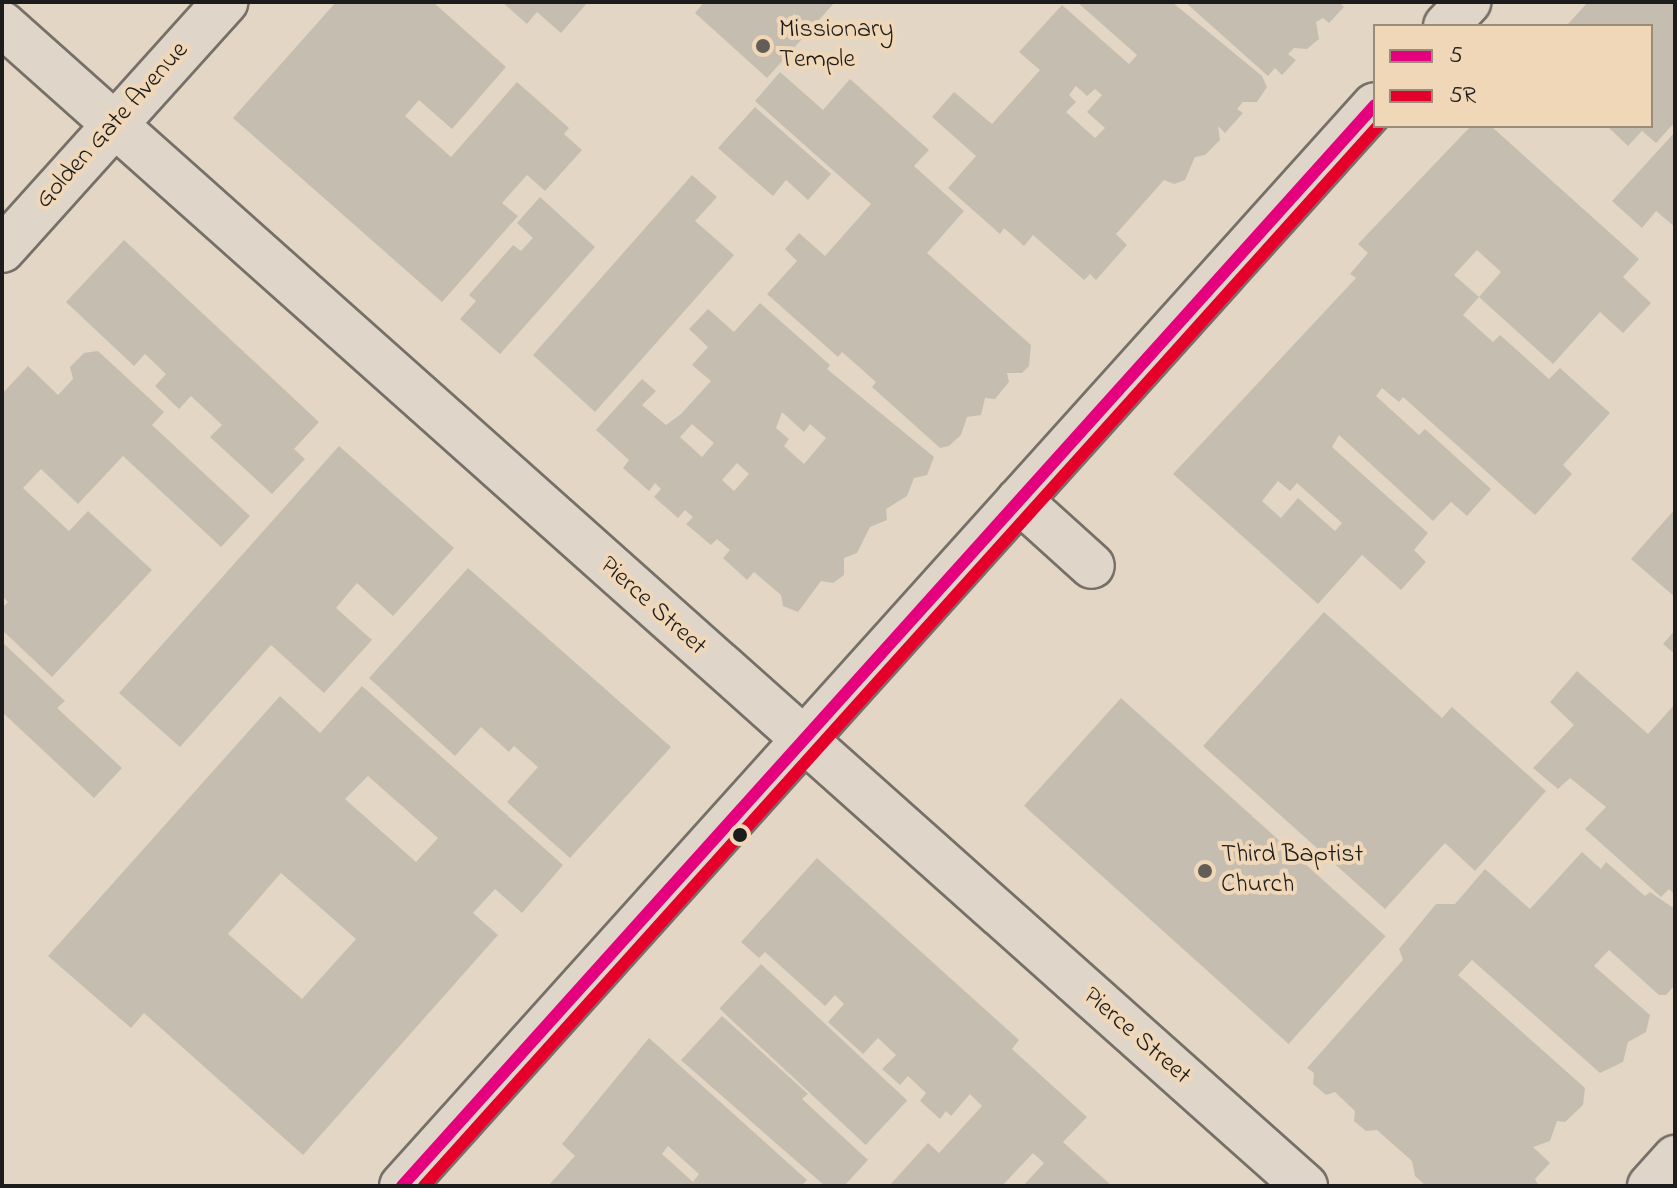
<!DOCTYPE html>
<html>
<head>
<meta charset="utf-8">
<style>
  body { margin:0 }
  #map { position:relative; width:1677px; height:1188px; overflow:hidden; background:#e3d6c5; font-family:"Indie Flower",sans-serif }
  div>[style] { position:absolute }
  .building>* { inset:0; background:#c6bdb1; transform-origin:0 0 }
  .roads { filter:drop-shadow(2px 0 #767068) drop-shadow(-2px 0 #767068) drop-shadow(0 2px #767068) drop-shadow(0 -2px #767068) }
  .minor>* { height:44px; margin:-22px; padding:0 22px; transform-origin:22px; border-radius:22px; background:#dfd5c9 }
  .major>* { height:44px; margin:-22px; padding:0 22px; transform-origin:22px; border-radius:22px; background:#dfd5c9 }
  .bus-1>* { height:12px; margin:-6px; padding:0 6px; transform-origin:6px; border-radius:6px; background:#e5007d }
  .bus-2>* { height:12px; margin:-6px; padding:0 6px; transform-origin:6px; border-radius:6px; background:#e4002b }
  .dots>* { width:22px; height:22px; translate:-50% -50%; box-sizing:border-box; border:4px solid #f0d7b8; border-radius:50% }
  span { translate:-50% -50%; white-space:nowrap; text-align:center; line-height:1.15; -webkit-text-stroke:8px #f0d7b8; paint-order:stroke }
  .poi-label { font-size:26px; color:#1c1c1c }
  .left { translate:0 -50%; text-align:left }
  .street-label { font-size:26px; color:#1c1c1c }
  .frame { position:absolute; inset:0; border:4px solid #1c1c1c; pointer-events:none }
  .legend { position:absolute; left:1373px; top:24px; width:280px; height:104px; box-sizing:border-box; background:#f0d7b8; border:2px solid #9b8c7a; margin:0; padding:10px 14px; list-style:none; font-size:24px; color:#1c1c1c }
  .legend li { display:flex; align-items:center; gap:16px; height:40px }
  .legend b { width:40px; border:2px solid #9b8c7a }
</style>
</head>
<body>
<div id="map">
  <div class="building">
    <div style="clip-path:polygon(336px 2px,433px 2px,506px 67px,452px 129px,419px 100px,405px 116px,451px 157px,517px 82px,569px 128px,564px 134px,582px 150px,545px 191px,527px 175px,502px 203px,518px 216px,442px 302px,233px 118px)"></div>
    <div style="clip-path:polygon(502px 2px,588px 2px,561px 33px,537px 12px,527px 24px)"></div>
    <div style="clip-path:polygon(704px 2px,835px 2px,767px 78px,695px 13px)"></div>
    <div style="clip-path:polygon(evenodd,1077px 2px,1172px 2px,1262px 76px,1267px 87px,1257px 102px,1243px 102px,1237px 109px,1243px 113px,1225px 133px,1218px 126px,1220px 140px,1205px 155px,1195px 157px,1185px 180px,1174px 184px,1164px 180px,1116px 234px,1127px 245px,1096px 280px,1090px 274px,1084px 280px,1033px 235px,1024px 246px,1004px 228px,1000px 234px,948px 188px,976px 156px,932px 117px,954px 92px,992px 124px,1040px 70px,1019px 52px,1062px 5px,1129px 64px,1137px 55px,1077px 2px,1076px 86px,1087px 96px,1095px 89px,1102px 95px,1087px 112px,1105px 128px,1095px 138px,1066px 112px,1076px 102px,1069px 95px,1076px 86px)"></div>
    <div style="clip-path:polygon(1185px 2px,1339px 2px,1344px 7px,1329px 23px,1323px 18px,1316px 22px,1319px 39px,1307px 49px,1294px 48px,1288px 54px,1296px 60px,1282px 75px,1275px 68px,1268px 76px)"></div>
    <div style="clip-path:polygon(1588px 2px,1675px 2px,1675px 122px,1656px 143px,1642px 131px,1628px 146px,1607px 126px,1651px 126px,1651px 26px,1566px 26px)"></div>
    <div style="clip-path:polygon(780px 72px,823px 110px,850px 79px,929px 150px,914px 166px,964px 211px,927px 253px,1031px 345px,1029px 366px,1022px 373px,1007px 373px,1009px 382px,995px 399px,985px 398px,981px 415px,967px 417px,961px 435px,949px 446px,940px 448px,872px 387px,876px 382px,842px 352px,838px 357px,767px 294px,797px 261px,785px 249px,799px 233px,825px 256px,871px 204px,755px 101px)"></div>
    <div style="clip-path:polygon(755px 107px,831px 174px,808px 200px,786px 180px,773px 196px,718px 148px)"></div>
    <div style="clip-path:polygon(evenodd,1471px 126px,1491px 126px,1639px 259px,1623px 277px,1651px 303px,1623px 333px,1600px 312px,1553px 364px,1479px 297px,1463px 315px,1493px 342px,1500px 335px,1549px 379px,1560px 368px,1610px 413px,1563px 465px,1572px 474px,1535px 515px,1403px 397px,1399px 402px,1382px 388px,1376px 396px,1419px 435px,1425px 429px,1491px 489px,1467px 516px,1451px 502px,1433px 521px,1339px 435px,1332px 447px,1428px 533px,1414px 550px,1426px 562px,1401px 590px,1362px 555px,1318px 604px,1173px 474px,1356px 278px,1350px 274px,1368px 253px,1358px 244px,1471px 126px,1477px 250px,1501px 272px,1479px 297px,1454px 275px,1477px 250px,1471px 126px,1278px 481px,1290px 491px,1297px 483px,1342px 523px,1335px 531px,1298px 498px,1281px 518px,1262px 501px,1278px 481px)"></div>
    <div style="clip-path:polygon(1675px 132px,1675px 227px,1656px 211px,1642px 228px,1612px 201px)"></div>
    <div style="clip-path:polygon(692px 175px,717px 197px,695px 221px,734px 255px,595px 412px,533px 355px)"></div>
    <div style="clip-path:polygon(540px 197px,595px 247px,500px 354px,460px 319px,476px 301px,469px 295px,513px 245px,521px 251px,533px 238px,517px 223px)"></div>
    <div style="clip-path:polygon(124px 240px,319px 422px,294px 449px,305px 459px,272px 494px,210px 437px,222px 425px,191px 396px,179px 409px,155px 386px,166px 374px,145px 354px,134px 366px,66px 302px)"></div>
    <div style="clip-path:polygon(evenodd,760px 303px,830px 365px,827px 369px,934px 457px,927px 475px,914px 478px,907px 496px,886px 509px,887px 520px,870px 527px,857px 553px,844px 558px,844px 575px,833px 583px,821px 581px,798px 612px,783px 606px,781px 595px,754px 572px,747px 580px,723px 558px,730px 550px,717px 539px,711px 545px,686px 524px,693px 517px,685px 510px,678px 518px,654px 497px,661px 489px,655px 483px,649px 491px,623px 468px,629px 460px,596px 430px,642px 379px,656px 391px,642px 405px,666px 425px,681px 414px,711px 381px,692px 365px,708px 347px,689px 329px,708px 309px,734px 332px,760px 303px,782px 412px,804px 432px,810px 424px,826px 438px,804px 464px,784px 446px,789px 439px,776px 428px,782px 412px,760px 303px,692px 424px,714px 443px,702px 457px,680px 437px,692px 424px,760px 303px,737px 463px,749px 474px,734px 491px,722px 480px,737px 463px)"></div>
    <div style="clip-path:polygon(98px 351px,164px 412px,152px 425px,250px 516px,221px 547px,123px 456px,78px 504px,41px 469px,23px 488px,69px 531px,88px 511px,152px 570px,52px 677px,2px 630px,2px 608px,8px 602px,2px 596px,2px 394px,28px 366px,58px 395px,73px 379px,70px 367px,84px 353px)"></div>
    <div style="clip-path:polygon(339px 446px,454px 548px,393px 616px,357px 583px,336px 608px,372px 640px,324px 693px,271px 645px,180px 747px,119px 693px)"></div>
    <div style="clip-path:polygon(1675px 509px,1675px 597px,1631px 559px)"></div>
    <div style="clip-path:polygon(468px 568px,671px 747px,570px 858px,507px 802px,538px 767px,514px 746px,509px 752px,481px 727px,455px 756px,369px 678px)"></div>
    <div style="clip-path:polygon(1324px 612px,1442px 718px,1452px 707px,1546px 791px,1475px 871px,1445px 843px,1385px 909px,1203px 746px)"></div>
    <div style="clip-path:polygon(1675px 630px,1675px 654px,1663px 644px)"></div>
    <div style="clip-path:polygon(2px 642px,65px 701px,57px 708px,122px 768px,94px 798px,2px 712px)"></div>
    <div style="clip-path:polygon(1577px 671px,1648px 734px,1675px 704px,1675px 895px,1669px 889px,1661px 897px,1585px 829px,1606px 807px,1570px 778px,1558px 789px,1533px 768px,1574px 725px,1550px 702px)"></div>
    <div style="clip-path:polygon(evenodd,362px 686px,563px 865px,522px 913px,495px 889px,473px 913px,498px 935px,303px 1155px,144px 1013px,131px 1028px,48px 956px,280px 696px,320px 733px,362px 686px,368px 776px,438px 838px,416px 862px,345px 799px,368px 776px,362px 686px,281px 873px,356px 939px,302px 999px,228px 934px,281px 873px)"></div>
    <div style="left:1121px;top:698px;width:356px;height:145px;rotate:42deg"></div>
    <div style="clip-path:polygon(1582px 852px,1601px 869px,1606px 862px,1645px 896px,1650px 892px,1675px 909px,1675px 985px,1666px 995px,1659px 995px,1609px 950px,1594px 966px,1650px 1015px,1646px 1032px,1628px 1042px,1623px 1062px,1600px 1073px,1472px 960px,1458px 975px,1585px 1088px,1583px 1105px,1565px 1122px,1557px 1121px,1550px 1141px,1533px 1147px,1550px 1163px,1535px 1179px,1539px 1186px,1426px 1186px,1415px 1176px,1412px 1161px,1377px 1130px,1366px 1131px,1354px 1121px,1355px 1111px,1335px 1092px,1326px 1095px,1313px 1084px,1314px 1073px,1307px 1068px,1403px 960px,1399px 949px,1436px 904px,1455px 904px,1485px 869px,1530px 909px)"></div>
    <div style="clip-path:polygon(817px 858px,1019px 1040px,1012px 1049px,1087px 1117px,1063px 1142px,1112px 1186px,1023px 1186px,1044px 1163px,1033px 1153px,1002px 1186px,889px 1186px,928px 1143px,939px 1153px,982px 1106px,970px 1094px,951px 1116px,946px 1111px,940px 1119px,920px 1101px,926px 1093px,908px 1076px,900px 1085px,882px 1069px,896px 1055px,878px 1038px,863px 1054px,828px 1022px,844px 1004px,835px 995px,825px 1006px,765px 952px,759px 958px,741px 942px)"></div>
    <div style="left:761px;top:964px;width:200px;height:61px;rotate:43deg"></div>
    <div style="clip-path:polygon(722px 1016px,808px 1094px,802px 1099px,868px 1160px,844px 1186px,825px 1186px,681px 1060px)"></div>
    <div style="clip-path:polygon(evenodd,649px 1038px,807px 1180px,801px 1186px,548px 1186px,575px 1156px,562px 1144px,649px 1038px,668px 1146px,699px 1174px,693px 1182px,662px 1154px,668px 1146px)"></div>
  </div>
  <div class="roads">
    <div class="minor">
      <div style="left:2px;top:24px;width:1746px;rotate:41.73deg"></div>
      <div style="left:1446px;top:26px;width:33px;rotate:-47deg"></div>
      <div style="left:1019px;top:500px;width:98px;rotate:42.1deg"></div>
      <div style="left:402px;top:1186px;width:1454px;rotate:-48.01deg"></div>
      <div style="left:1650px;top:1186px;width:38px;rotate:-48deg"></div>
    </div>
    <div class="major">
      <div style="left:2px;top:250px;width:334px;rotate:-48deg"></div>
    </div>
  </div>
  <div class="bus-1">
    <div style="left:402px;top:1186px;width:1454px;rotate:-48.01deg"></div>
  </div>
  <div class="bus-2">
    <div style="left:424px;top:1186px;width:1426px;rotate:-48.01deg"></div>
  </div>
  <div class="dots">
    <div style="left:763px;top:46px;background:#625d57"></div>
    <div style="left:740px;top:835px;background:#1c1c1c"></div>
    <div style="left:1205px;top:871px;background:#625d57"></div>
  </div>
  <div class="poi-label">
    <span class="left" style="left:779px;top:46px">Missionary<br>Temple</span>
    <span class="left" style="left:1221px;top:871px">Third Baptist<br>Church</span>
  </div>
  <div class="street-label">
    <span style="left:113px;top:126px;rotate:-48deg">Golden Gate Avenue</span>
    <span style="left:652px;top:607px;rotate:42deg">Pierce Street</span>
    <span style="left:1136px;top:1037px;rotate:41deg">Pierce Street</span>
  </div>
  <div class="frame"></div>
  <ul class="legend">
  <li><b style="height:10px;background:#e5007d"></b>5</li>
  <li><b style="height:10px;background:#e4002b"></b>5R</li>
  </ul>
</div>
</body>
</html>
